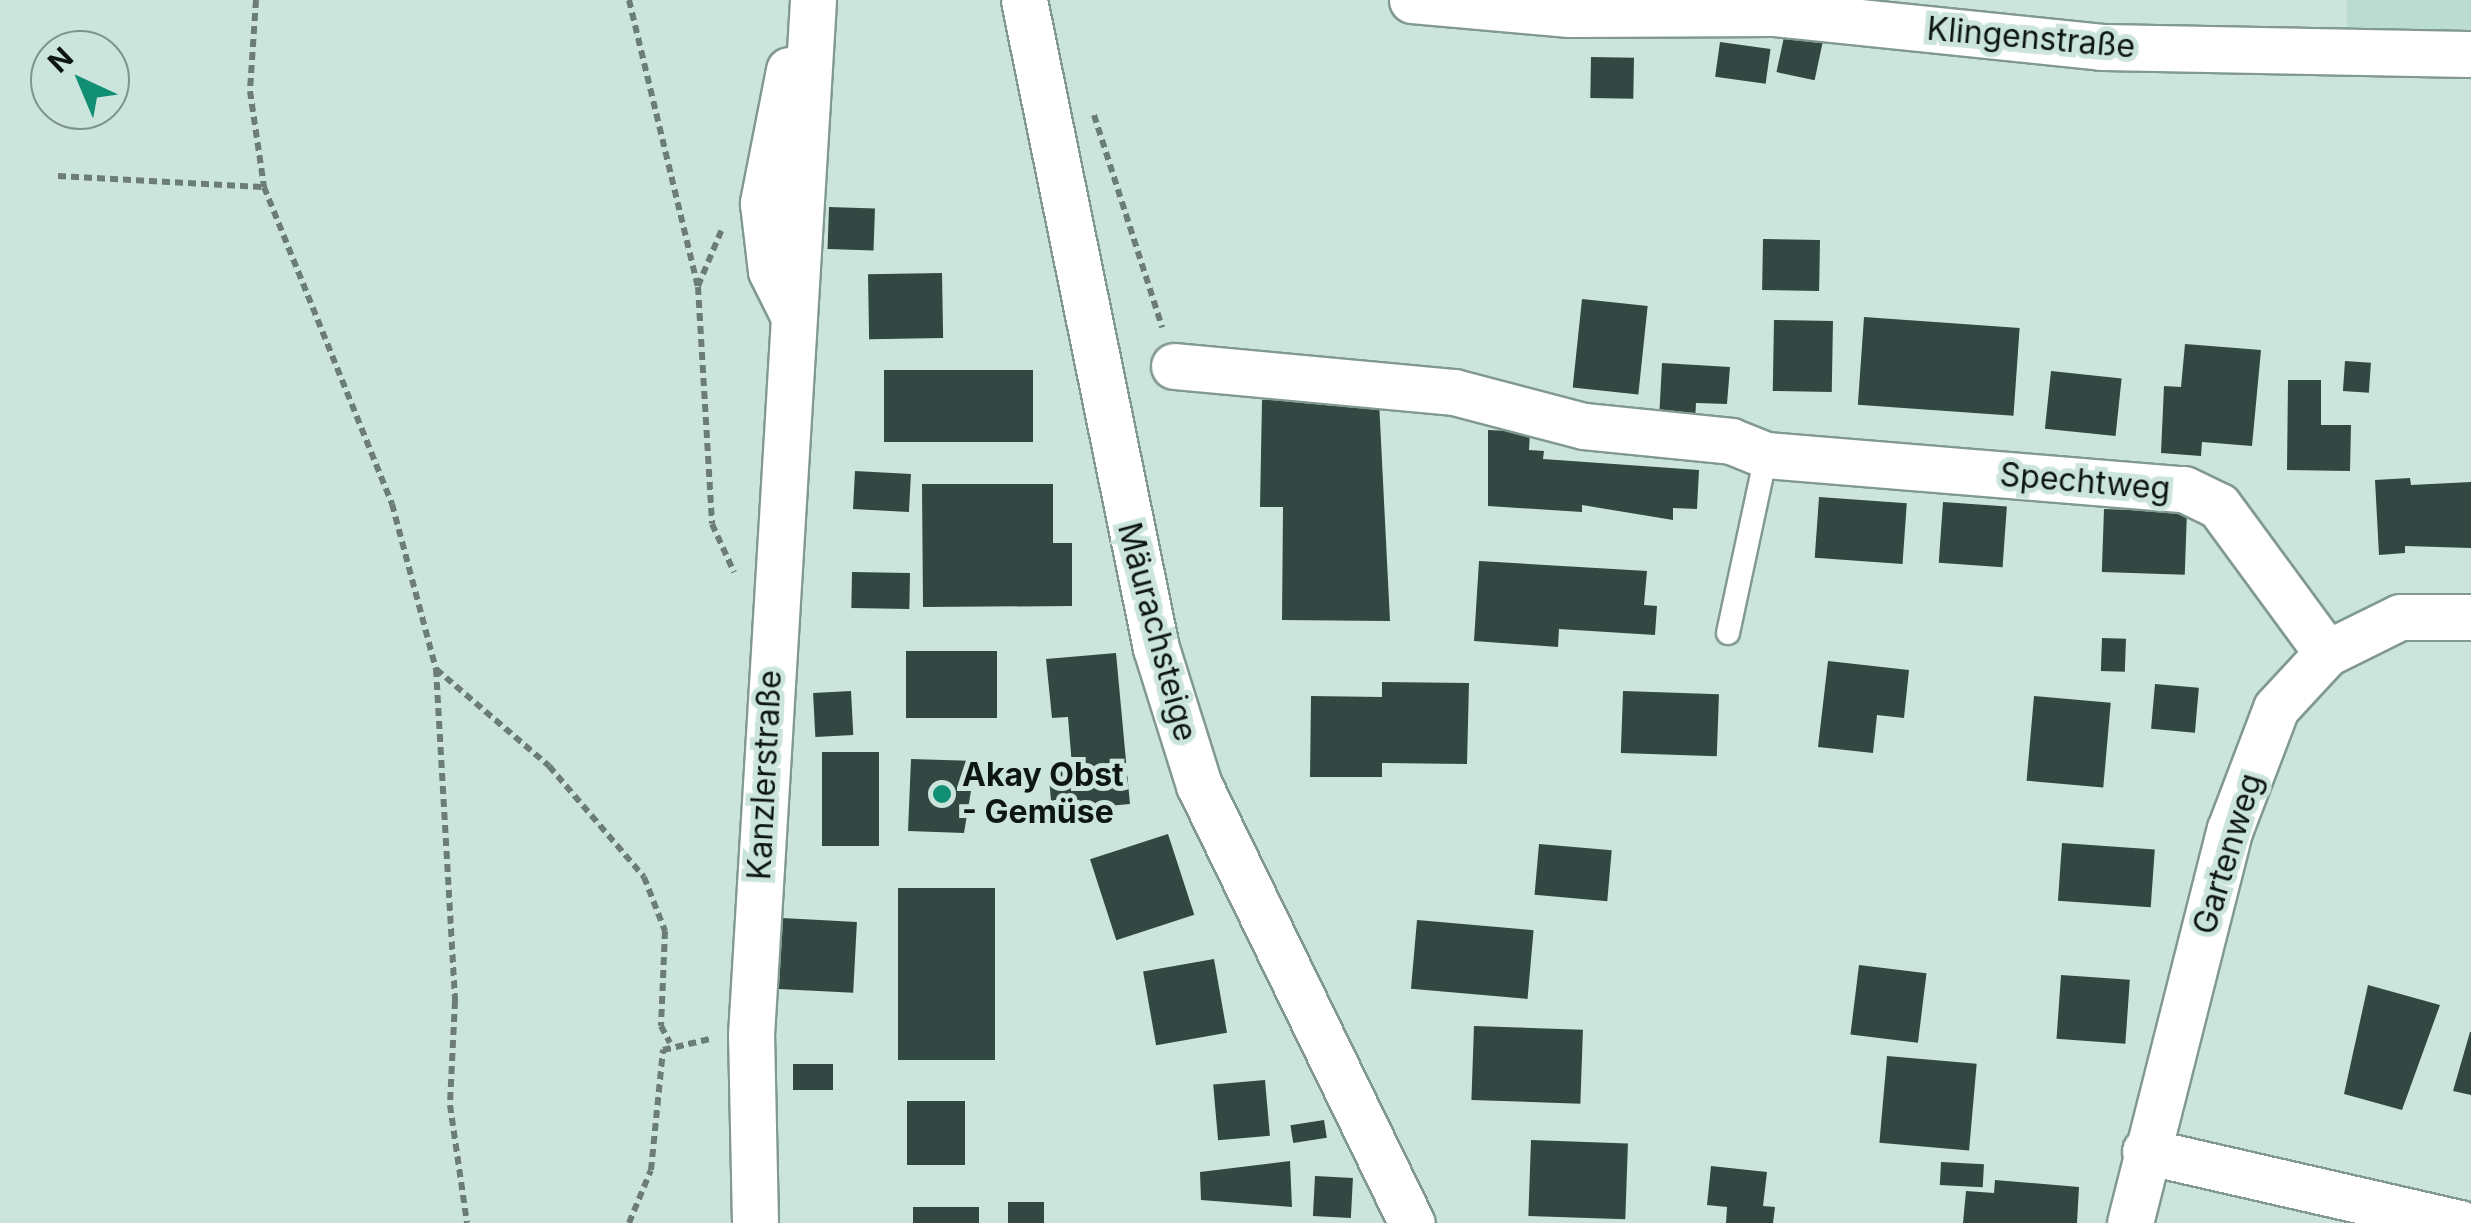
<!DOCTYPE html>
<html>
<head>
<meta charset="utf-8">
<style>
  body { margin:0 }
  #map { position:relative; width:2471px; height:1223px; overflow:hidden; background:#cce5dc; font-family:Inter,sans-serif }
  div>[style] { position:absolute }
  .built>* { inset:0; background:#bbddd1; transform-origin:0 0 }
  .building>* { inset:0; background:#334842; transform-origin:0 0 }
  .path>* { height:6px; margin-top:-3px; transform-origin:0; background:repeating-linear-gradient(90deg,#6c7d77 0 8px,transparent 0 13px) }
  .roads { filter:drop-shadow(2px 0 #819991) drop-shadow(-2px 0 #819991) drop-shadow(0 2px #819991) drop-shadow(0 -2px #819991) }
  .lane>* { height:22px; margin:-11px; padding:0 11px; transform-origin:11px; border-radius:11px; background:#fff }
  .street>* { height:45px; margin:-22.5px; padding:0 22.5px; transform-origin:22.5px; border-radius:22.5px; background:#fff }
  .dots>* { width:28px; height:28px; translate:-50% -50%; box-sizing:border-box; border:5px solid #cce5dc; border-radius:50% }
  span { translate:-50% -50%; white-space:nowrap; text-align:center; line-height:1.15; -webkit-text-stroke:10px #cce5dc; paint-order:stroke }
  .street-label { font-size:32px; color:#0d1613 }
  .poi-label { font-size:32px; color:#0d1613; font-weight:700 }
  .left { translate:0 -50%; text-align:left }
  .north { position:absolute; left:30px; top:30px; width:100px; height:100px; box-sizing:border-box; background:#cce5dc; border:2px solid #80928c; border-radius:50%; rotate:316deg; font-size:28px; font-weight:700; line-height:40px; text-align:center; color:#0d1613 }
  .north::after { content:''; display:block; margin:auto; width:35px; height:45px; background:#108f75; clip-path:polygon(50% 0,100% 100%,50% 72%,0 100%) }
</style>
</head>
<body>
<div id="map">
  <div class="built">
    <div style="left:2347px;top:0;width:124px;height:54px"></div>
  </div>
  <div class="building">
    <div style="left:1785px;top:32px;width:39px;height:41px;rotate:12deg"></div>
    <div style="left:1720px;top:42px;width:51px;height:35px;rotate:8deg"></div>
    <div style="left:1591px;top:57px;width:43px;height:41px;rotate:1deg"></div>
    <div style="left:829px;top:207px;width:46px;height:42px;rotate:2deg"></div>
    <div style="left:1763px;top:239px;width:57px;height:51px;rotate:1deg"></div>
    <div style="left:942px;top:273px;width:65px;height:74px;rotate:89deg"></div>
    <div style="left:1582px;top:299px;width:66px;height:89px;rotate:6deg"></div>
    <div style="left:1864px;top:317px;width:156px;height:88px;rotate:4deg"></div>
    <div style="left:1774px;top:320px;width:59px;height:71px;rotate:1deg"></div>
    <div style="clip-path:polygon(2185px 344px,2261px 350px,2252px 446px,2202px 442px,2201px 456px,2161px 453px,2164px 386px,2181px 387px)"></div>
    <div style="left:2345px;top:361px;width:26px;height:30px;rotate:4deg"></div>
    <div style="clip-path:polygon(1662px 363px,1730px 367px,1727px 404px,1696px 403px,1695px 421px,1659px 420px)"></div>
    <div style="left:1033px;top:370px;width:72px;height:149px;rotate:90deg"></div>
    <div style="left:2051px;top:371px;width:71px;height:58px;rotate:6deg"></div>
    <div style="clip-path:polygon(2288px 380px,2321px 380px,2321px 425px,2351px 425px,2350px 471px,2287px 470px)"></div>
    <div style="clip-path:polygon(1262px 400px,1379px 401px,1390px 621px,1282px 620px,1283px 507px,1260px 507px)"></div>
    <div style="clip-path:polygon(1488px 430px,1530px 432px,1529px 450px,1544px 451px,1543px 459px,1699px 470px,1697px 509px,1673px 508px,1673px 520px,1582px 505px,1582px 512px,1488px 506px)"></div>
    <div style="left:855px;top:471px;width:56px;height:38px;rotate:3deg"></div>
    <div style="clip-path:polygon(2410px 478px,2411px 485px,2471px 482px,2471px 548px,2405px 546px,2405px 553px,2379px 555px,2375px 480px)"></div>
    <div style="clip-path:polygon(922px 484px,1053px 484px,1053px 543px,1072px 543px,1072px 606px,923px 607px)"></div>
    <div style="left:1819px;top:497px;width:88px;height:61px;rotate:4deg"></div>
    <div style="left:1943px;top:502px;width:64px;height:61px;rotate:4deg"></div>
    <div style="left:2104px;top:509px;width:83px;height:63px;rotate:2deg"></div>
    <div style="clip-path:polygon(1479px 561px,1647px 571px,1644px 605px,1657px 606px,1655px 635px,1559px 629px,1558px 647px,1474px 641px)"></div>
    <div style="left:852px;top:572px;width:58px;height:36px;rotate:1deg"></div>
    <div style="left:2102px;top:638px;width:24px;height:33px;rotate:2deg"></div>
    <div style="left:997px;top:651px;width:67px;height:91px;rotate:90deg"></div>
    <div style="clip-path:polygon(1116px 653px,1130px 804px,1052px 811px,1048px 768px,1072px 766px,1068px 717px,1052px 718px,1046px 659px)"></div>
    <div style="clip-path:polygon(1828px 661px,1909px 670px,1904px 718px,1877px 715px,1873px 753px,1818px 747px)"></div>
    <div style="clip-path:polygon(1382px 682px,1469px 683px,1467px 764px,1382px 763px,1382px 777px,1310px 777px,1311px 696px,1382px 697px)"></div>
    <div style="left:2155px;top:684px;width:44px;height:45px;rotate:5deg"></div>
    <div style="left:851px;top:691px;width:44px;height:38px;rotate:87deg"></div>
    <div style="left:1623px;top:691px;width:96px;height:62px;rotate:2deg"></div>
    <div style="left:2034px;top:696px;width:77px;height:85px;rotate:5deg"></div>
    <div style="left:822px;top:752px;width:57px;height:94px"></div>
    <div style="clip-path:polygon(911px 759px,976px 761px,964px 833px,908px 831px)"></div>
    <div style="left:1168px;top:834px;width:85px;height:82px;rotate:72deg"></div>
    <div style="left:2062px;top:843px;width:93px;height:58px;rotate:4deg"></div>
    <div style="left:1539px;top:844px;width:73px;height:51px;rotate:5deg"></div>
    <div style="left:898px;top:888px;width:97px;height:172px"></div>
    <div style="left:782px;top:918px;width:75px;height:71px;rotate:3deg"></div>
    <div style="left:1417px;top:920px;width:117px;height:69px;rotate:5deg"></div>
    <div style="left:1214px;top:959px;width:75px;height:72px;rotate:80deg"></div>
    <div style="left:1859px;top:965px;width:68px;height:70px;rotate:7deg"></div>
    <div style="left:2061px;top:975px;width:69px;height:64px;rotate:4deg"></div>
    <div style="clip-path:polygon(2368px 985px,2440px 1005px,2402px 1110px,2344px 1094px)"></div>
    <div style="left:1474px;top:1026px;width:109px;height:74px;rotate:2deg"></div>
    <div style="clip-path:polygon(2470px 1032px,2471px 1032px,2471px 1095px,2453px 1091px)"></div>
    <div style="left:1887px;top:1056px;width:90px;height:87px;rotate:5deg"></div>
    <div style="left:833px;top:1064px;width:26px;height:40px;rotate:90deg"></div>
    <div style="left:1265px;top:1080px;width:56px;height:52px;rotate:85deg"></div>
    <div style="left:907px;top:1101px;width:58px;height:64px"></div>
    <div style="left:1324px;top:1120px;width:18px;height:34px;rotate:81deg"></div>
    <div style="left:1531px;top:1140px;width:97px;height:76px;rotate:2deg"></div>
    <div style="clip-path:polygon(1290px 1161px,1292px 1207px,1201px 1200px,1200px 1172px)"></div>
    <div style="left:1941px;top:1162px;width:43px;height:23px;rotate:3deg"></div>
    <div style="clip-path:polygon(1711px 1166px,1767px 1172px,1763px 1206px,1775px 1207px,1773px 1223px,1726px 1223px,1727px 1207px,1707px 1205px)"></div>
    <div style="left:1315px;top:1176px;width:38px;height:40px;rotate:3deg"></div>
    <div style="clip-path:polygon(1995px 1180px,2079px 1187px,2077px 1223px,1963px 1223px,1966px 1191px,1994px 1193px)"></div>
    <div style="left:1008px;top:1202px;width:36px;height:21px"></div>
    <div style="left:913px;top:1207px;width:66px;height:16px"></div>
  </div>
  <div class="path">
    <div style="left:256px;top:0;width:91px;rotate:93.8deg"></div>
    <div style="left:250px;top:91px;width:97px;rotate:81.7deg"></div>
    <div style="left:264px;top:187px;width:342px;rotate:68deg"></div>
    <div style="left:392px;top:504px;width:171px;rotate:75.1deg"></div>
    <div style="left:436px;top:669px;width:333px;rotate:86.7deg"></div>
    <div style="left:455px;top:1001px;width:104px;rotate:92.8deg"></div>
    <div style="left:450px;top:1105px;width:119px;rotate:81.8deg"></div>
    <div style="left:629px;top:0;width:295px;rotate:76.5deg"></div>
    <div style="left:698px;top:287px;width:237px;rotate:86.6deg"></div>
    <div style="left:712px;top:524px;width:53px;rotate:65.4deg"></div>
    <div style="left:1094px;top:115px;width:223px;rotate:72.2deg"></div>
    <div style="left:58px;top:176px;width:206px;rotate:3.1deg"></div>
    <div style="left:698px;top:286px;width:62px;rotate:-67.2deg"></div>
    <div style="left:436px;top:669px;width:149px;rotate:40.6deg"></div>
    <div style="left:549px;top:766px;width:146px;rotate:49.4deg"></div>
    <div style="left:644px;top:877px;width:58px;rotate:68.7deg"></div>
    <div style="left:665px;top:931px;width:95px;rotate:92.4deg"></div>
    <div style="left:661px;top:1026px;width:19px;rotate:62deg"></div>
    <div style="left:629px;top:1223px;width:57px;rotate:-67.5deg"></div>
    <div style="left:651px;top:1170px;width:121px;rotate:-84.3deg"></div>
    <div style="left:663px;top:1050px;width:48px;rotate:-13.2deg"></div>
  </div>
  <div class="roads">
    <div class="lane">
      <div style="left:1728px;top:633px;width:182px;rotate:-77.9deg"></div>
    </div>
    <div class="street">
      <div style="left:1024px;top:0;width:661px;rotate:78.49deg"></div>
      <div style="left:1156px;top:648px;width:144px;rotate:72.6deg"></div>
      <div style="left:1199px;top:785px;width:487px;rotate:64.1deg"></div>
      <div style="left:1412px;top:0;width:158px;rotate:5.1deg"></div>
      <div style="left:1569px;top:14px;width:204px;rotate:-0.3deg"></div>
      <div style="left:1773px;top:13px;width:330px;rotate:5.9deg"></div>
      <div style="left:2101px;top:47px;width:370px;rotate:1.1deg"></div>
      <div style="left:789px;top:70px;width:136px;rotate:101.1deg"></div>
      <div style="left:763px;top:203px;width:68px;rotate:83.3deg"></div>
      <div style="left:771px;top:271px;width:51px;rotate:63.4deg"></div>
      <div style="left:1174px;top:366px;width:281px;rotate:5.3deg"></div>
      <div style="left:1454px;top:392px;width:134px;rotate:14.7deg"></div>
      <div style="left:1584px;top:426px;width:148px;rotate:5.8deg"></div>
      <div style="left:1731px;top:441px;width:38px;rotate:22deg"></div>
      <div style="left:1766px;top:455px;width:419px;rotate:4.7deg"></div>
      <div style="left:2184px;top:489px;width:39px;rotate:26deg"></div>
      <div style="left:2219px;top:506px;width:182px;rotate:53.7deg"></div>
      <div style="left:2145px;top:1151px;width:323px;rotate:12.9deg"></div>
      <div style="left:755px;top:1223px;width:188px;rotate:-91.2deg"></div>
      <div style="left:751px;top:1035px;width:1037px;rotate:-86.57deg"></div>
      <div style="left:2130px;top:1223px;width:406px;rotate:-75.8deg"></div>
      <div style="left:2230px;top:829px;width:129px;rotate:-69.2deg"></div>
      <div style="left:2276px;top:708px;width:75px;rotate:-47.2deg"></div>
      <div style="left:2327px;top:653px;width:81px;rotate:-26.3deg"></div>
      <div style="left:2400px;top:617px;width:71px"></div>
    </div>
  </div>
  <div class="dots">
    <div style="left:942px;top:794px;background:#108f75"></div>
  </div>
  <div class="street-label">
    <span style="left:2031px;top:38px;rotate:5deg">Klingenstraße</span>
    <span style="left:2085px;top:482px;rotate:5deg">Spechtweg</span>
    <span style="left:1157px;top:632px;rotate:75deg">Mäurachsteige</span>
    <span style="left:765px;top:775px;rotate:-87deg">Kanzlerstraße</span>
    <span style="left:2228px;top:854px;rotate:-73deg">Gartenweg</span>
  </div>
  <div class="poi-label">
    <span class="left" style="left:962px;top:794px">Akay Obst<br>- Gemüse</span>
  </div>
  <div class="north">N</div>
</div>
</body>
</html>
